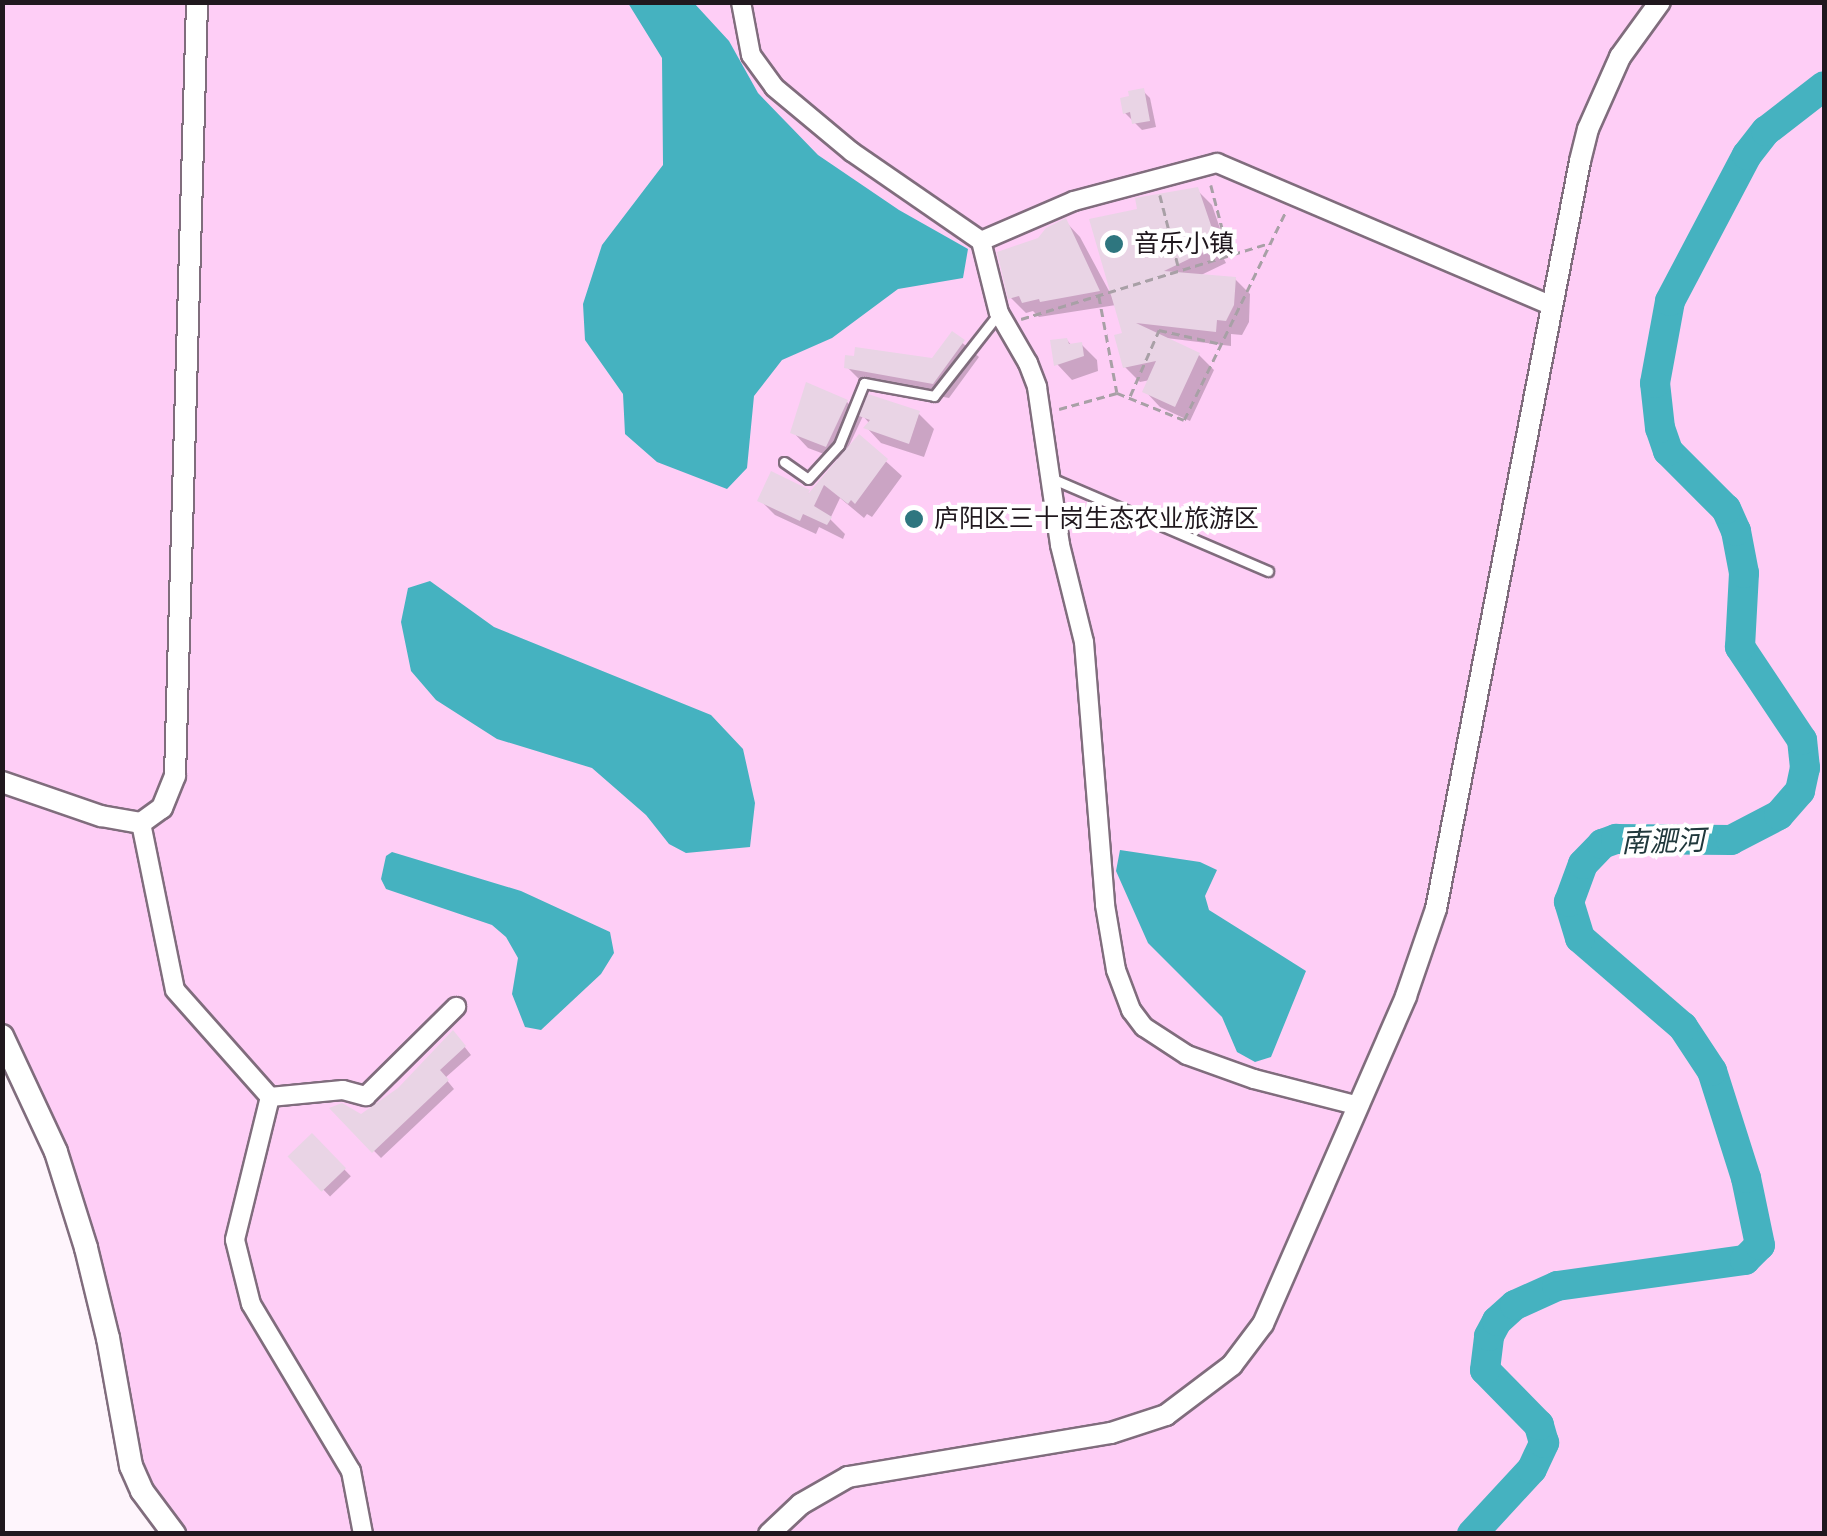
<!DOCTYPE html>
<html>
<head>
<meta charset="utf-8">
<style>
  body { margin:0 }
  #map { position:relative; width:1827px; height:1536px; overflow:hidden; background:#fef5fc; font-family:"Nunito Sans","Noto Sans SC",sans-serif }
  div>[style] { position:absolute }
  .green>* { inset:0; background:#fecef6 }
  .water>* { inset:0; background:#45b2c0 }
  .shadow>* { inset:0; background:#0003; transform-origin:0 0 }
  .river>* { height:30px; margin:-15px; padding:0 15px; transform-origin:15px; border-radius:15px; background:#45b2c0 }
  .building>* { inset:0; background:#e9d4e5; transform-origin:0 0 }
  .path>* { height:2.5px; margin-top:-1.25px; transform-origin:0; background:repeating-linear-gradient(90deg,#a8a0a6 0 8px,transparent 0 13px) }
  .roads { filter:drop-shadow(2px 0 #806d7d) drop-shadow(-2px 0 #806d7d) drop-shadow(0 2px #806d7d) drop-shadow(0 -2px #806d7d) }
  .service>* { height:9px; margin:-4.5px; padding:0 4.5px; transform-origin:4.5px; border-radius:4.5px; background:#fff }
  .minor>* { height:18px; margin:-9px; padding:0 9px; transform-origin:9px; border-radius:9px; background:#fff }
  .tertiary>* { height:20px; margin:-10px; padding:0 10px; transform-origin:10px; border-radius:10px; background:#fff }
  .secondary>* { height:22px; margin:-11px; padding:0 11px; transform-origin:11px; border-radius:11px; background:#fff }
  .dots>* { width:28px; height:28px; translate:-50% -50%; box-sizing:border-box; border:5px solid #fff; border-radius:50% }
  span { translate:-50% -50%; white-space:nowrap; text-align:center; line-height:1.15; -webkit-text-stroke:8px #fff; paint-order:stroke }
  .poi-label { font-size:25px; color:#20181e }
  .left { translate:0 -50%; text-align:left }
  .water-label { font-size:28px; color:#20383c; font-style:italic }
  .frame { position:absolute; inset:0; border:5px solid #20181e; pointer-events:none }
</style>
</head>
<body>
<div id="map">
  <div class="green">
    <div style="clip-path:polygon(3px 3px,1824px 3px,1824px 1533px,174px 1533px,142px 1491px,86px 1248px,3px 1036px)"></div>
  </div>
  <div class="water">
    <div style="clip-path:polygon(628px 3px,694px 3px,729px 41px,758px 93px,818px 155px,899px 210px,968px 249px,963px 278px,898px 289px,832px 338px,782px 360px,754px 396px,747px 468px,727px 489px,657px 462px,625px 434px,623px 394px,585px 340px,583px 304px,602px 245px,663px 165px,662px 58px)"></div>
    <div style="clip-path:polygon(430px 581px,494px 627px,711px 715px,743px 749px,755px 803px,750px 847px,686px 853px,669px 844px,646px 815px,592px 768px,497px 739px,436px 700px,411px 671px,401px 622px,408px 588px)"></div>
    <div style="clip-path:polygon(1120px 850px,1200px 862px,1217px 870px,1205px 896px,1209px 910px,1306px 971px,1271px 1057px,1255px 1062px,1237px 1052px,1222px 1017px,1148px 943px,1116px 871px)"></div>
    <div style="clip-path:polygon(392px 852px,521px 891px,610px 932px,614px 953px,601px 974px,541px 1030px,525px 1027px,512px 994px,518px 958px,506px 937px,492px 925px,386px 889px,381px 879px,386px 856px)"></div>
  </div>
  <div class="shadow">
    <div style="clip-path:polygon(1143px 91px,1150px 98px,1156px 127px,1142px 130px,1125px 113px)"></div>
    <div style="clip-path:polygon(1197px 190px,1212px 205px,1229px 255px,1223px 257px,1226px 263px,1199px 276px,1235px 279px,1250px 294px,1249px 322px,1242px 335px,1231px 334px,1231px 346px,1166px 338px,1199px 355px,1214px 370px,1190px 421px,1160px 407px,1145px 391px,1150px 380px,1140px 382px,1125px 367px,1125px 335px,1116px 305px,1039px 317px,1033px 311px,1026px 313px,1011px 298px,1040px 241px,1065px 221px,1080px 237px,1116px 304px,1140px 211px)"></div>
    <div style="clip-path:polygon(953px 335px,979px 357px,949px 398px,862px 382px,847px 367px,933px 360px)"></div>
    <div style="clip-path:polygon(1067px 340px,1072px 346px,1082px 345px,1097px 360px,1098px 371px,1072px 380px,1057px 364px)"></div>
    <div style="clip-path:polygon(807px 386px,847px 402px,862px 417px,870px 397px,918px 413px,934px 429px,924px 457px,881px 443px,867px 428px,870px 424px,863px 416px,848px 448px,859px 437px,902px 476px,872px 517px,867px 514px,864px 518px,840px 498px,830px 519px,845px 534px,843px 539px,819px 527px,816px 534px,775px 515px,760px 500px,772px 474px,811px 495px,840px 460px,808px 448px,793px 432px)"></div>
    <div style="clip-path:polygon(460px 1041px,471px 1055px,445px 1078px,454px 1089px,381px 1158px,333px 1109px,362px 1117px)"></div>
    <div style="left:312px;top:1136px;width:56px;height:29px;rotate:46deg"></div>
  </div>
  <div class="river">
    <div style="left:1472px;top:1534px;width:88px;rotate:-47.3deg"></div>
    <div style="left:1532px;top:1469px;width:29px;rotate:-65deg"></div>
    <div style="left:1544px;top:1443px;width:19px;rotate:-106deg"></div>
    <div style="left:1539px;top:1425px;width:77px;rotate:-134.5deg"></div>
    <div style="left:1485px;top:1370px;width:34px;rotate:-83deg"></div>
    <div style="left:1489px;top:1336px;width:17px;rotate:-62deg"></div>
    <div style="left:1497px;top:1321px;width:24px;rotate:-42deg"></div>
    <div style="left:1515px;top:1305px;width:46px;rotate:-24.3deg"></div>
    <div style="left:1557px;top:1286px;width:190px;rotate:-7.9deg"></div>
    <div style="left:1745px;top:1260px;width:21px;rotate:-45deg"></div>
    <div style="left:1760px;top:1245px;width:68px;rotate:-101.8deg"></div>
    <div style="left:1746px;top:1178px;width:112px;rotate:-107.6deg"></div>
    <div style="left:1712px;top:1071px;width:53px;rotate:-123.4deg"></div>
    <div style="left:1683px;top:1027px;width:136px;rotate:-139.2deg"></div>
    <div style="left:1580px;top:938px;width:38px;rotate:-107deg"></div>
    <div style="left:1569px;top:902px;width:40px;rotate:-69.8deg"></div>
    <div style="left:1583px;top:864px;width:28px;rotate:-46deg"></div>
    <div style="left:1602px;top:844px;width:15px;rotate:-20deg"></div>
    <div style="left:1616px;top:839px;width:115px;rotate:0.5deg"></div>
    <div style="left:1731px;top:840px;width:54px;rotate:-27.5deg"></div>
    <div style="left:1779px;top:815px;width:32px;rotate:-49deg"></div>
    <div style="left:1800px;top:791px;width:24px;rotate:-78deg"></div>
    <div style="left:1805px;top:768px;width:28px;rotate:-96deg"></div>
    <div style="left:1802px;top:740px;width:112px;rotate:-123.7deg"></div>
    <div style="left:1740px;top:647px;width:74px;rotate:-86.9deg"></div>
    <div style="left:1744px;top:573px;width:43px;rotate:-100.8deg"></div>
    <div style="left:1736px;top:531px;width:24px;rotate:-114deg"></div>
    <div style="left:1726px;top:509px;width:82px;rotate:-135deg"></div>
    <div style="left:1668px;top:451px;width:24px;rotate:-109deg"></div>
    <div style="left:1660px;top:428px;width:45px;rotate:-96.3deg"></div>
    <div style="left:1655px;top:383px;width:83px;rotate:-79.6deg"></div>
    <div style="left:1670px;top:301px;width:165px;rotate:-62.2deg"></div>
    <div style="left:1747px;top:155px;width:31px;rotate:-52deg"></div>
    <div style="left:1766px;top:131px;width:73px;rotate:-37.8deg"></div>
  </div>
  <div class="building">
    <div style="clip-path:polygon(1144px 88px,1150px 121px,1132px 124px,1130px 112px,1123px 114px,1120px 98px,1129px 96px,1128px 91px)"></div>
    <div style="clip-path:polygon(1198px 187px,1216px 240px,1210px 242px,1212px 248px,1164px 271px,1236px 277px,1234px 305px,1226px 321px,1217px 320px,1216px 332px,1136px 323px,1200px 353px,1175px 407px,1142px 392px,1156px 361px,1123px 368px,1114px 335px,1122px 333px,1089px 219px,1137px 209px,1135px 198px)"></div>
    <div style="clip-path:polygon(1066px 218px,1100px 291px,1040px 302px,1039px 299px,1022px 303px,1019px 296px,1008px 299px,997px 252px,1038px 238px,1046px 228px)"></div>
    <div style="clip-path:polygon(952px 331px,965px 340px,933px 384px,844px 368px,845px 355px,854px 356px,855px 347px,932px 358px)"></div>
    <div style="clip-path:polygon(1067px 338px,1069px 344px,1082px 342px,1084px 356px,1054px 366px,1050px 340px)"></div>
    <div style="clip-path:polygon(806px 382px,848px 400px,826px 447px,790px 433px)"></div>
    <div style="clip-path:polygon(868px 394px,920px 411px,909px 444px,863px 428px,870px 420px,859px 416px)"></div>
    <div style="clip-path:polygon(859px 434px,888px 459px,855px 504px,851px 500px,848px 504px,824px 485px,814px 506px,832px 517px,827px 525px,803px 514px,800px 521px,757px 501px,771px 471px,810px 490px,808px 494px)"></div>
    <div style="clip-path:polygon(453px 1030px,466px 1046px,440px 1070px,449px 1080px,372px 1153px,329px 1108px,342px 1103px,361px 1114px,398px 1088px)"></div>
    <div style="left:312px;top:1133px;width:49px;height:34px;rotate:46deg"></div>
  </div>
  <div class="path">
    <div style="left:1211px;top:185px;width:71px;rotate:75.4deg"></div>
    <div style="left:1160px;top:195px;width:76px;rotate:75.6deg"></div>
    <div style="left:1099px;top:296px;width:98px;rotate:79.4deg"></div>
    <div style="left:1021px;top:319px;width:257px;rotate:-17deg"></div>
    <div style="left:1130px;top:396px;width:72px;rotate:-66.3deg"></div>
    <div style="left:1159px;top:330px;width:64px;rotate:12.7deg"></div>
    <div style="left:1059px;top:409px;width:60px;rotate:-15.4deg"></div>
    <div style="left:1117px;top:393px;width:72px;rotate:21.9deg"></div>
    <div style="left:1184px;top:420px;width:230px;rotate:-64deg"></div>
  </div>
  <div class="roads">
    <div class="service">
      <div style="left:784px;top:462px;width:29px;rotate:35deg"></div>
      <div style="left:808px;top:479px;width:46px;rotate:-47.6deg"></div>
      <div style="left:839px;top:445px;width:67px;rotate:-68deg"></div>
      <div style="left:864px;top:383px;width:71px;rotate:10.5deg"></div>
      <div style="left:934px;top:396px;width:105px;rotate:-51.9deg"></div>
      <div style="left:1053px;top:479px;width:234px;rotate:23.2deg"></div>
    </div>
    <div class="minor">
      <div style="left:741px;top:2px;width:54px;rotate:79.3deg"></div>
      <div style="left:751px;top:55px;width:39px;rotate:54deg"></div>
      <div style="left:774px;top:87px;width:102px;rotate:39.8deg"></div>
      <div style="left:852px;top:152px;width:157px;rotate:34.6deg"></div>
      <div style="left:981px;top:241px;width:74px;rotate:76deg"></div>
      <div style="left:999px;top:313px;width:58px;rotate:59.9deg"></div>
      <div style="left:1028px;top:363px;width:26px;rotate:69deg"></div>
      <div style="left:1037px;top:387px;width:160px;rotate:81.7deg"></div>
      <div style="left:1060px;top:545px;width:100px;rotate:76.1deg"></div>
      <div style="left:1084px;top:642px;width:264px;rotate:85.4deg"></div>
      <div style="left:1105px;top:905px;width:66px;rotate:80.4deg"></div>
      <div style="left:1116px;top:970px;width:43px;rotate:69.4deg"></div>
      <div style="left:1131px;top:1010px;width:21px;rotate:53deg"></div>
      <div style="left:1144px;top:1027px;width:51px;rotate:33.1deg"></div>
      <div style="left:1187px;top:1055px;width:71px;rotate:19.7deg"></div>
      <div style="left:1254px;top:1079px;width:108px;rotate:14.4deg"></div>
      <div style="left:981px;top:241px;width:101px;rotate:-23.3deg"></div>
      <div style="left:1074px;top:201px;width:148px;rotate:-14.9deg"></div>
      <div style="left:1217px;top:163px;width:364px;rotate:23.1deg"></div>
      <div style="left:141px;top:823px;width:170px;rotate:78.5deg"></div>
      <div style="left:175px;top:990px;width:143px;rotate:48.4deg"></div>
      <div style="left:270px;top:1097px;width:73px;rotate:-5.5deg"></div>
      <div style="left:343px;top:1090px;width:24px;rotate:15deg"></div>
      <div style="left:366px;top:1096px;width:127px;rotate:-44.7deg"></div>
      <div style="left:270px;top:1097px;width:147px;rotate:103.8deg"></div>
      <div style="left:235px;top:1240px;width:66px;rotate:76deg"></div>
      <div style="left:251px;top:1304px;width:195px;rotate:59.1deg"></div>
      <div style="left:351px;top:1471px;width:64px;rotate:79.2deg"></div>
    </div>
    <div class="tertiary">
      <div style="left:2px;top:782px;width:105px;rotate:19deg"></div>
      <div style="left:101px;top:816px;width:41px;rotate:9.9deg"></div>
      <div style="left:141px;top:823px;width:26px;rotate:-36deg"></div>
      <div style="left:162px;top:808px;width:35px;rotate:-68deg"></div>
      <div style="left:175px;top:776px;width:774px;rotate:-88.37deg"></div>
      <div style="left:769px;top:1534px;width:44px;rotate:-43.2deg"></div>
      <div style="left:801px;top:1504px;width:54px;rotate:-29.9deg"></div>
      <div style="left:848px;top:1477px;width:267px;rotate:-9.5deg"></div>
      <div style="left:1111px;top:1433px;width:58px;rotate:-18.1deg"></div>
      <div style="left:1166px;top:1415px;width:83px;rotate:-37.1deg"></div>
      <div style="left:1232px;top:1365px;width:51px;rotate:-52.9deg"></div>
      <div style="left:1263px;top:1324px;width:358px;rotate:-66.4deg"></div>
      <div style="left:1406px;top:996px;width:92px;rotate:-71deg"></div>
      <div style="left:1436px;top:909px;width:762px;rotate:-79.1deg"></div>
      <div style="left:1580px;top:161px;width:33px;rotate:-76deg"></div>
      <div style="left:1588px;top:129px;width:79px;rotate:-66deg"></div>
      <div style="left:1620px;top:57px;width:68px;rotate:-54deg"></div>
    </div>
    <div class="secondary">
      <div style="left:2px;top:1036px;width:128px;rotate:65deg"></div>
      <div style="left:56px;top:1152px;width:101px;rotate:72.6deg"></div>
      <div style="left:86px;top:1248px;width:93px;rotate:76.3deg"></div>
      <div style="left:108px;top:1338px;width:130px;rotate:79.8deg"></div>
      <div style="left:131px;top:1466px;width:27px;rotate:66deg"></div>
      <div style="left:142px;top:1491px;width:54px;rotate:53.3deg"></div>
    </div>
  </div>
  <div class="dots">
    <div style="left:1114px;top:244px;background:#2e767f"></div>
    <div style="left:914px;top:519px;background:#2e767f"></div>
  </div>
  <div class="poi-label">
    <span class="left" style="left:1134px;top:244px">音乐小镇</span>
    <span class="left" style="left:934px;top:519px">庐阳区三十岗生态农业旅游区</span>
  </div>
  <div class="water-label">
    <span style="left:1663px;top:842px;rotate:-2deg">南淝河</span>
  </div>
  <div class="frame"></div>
</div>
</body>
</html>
